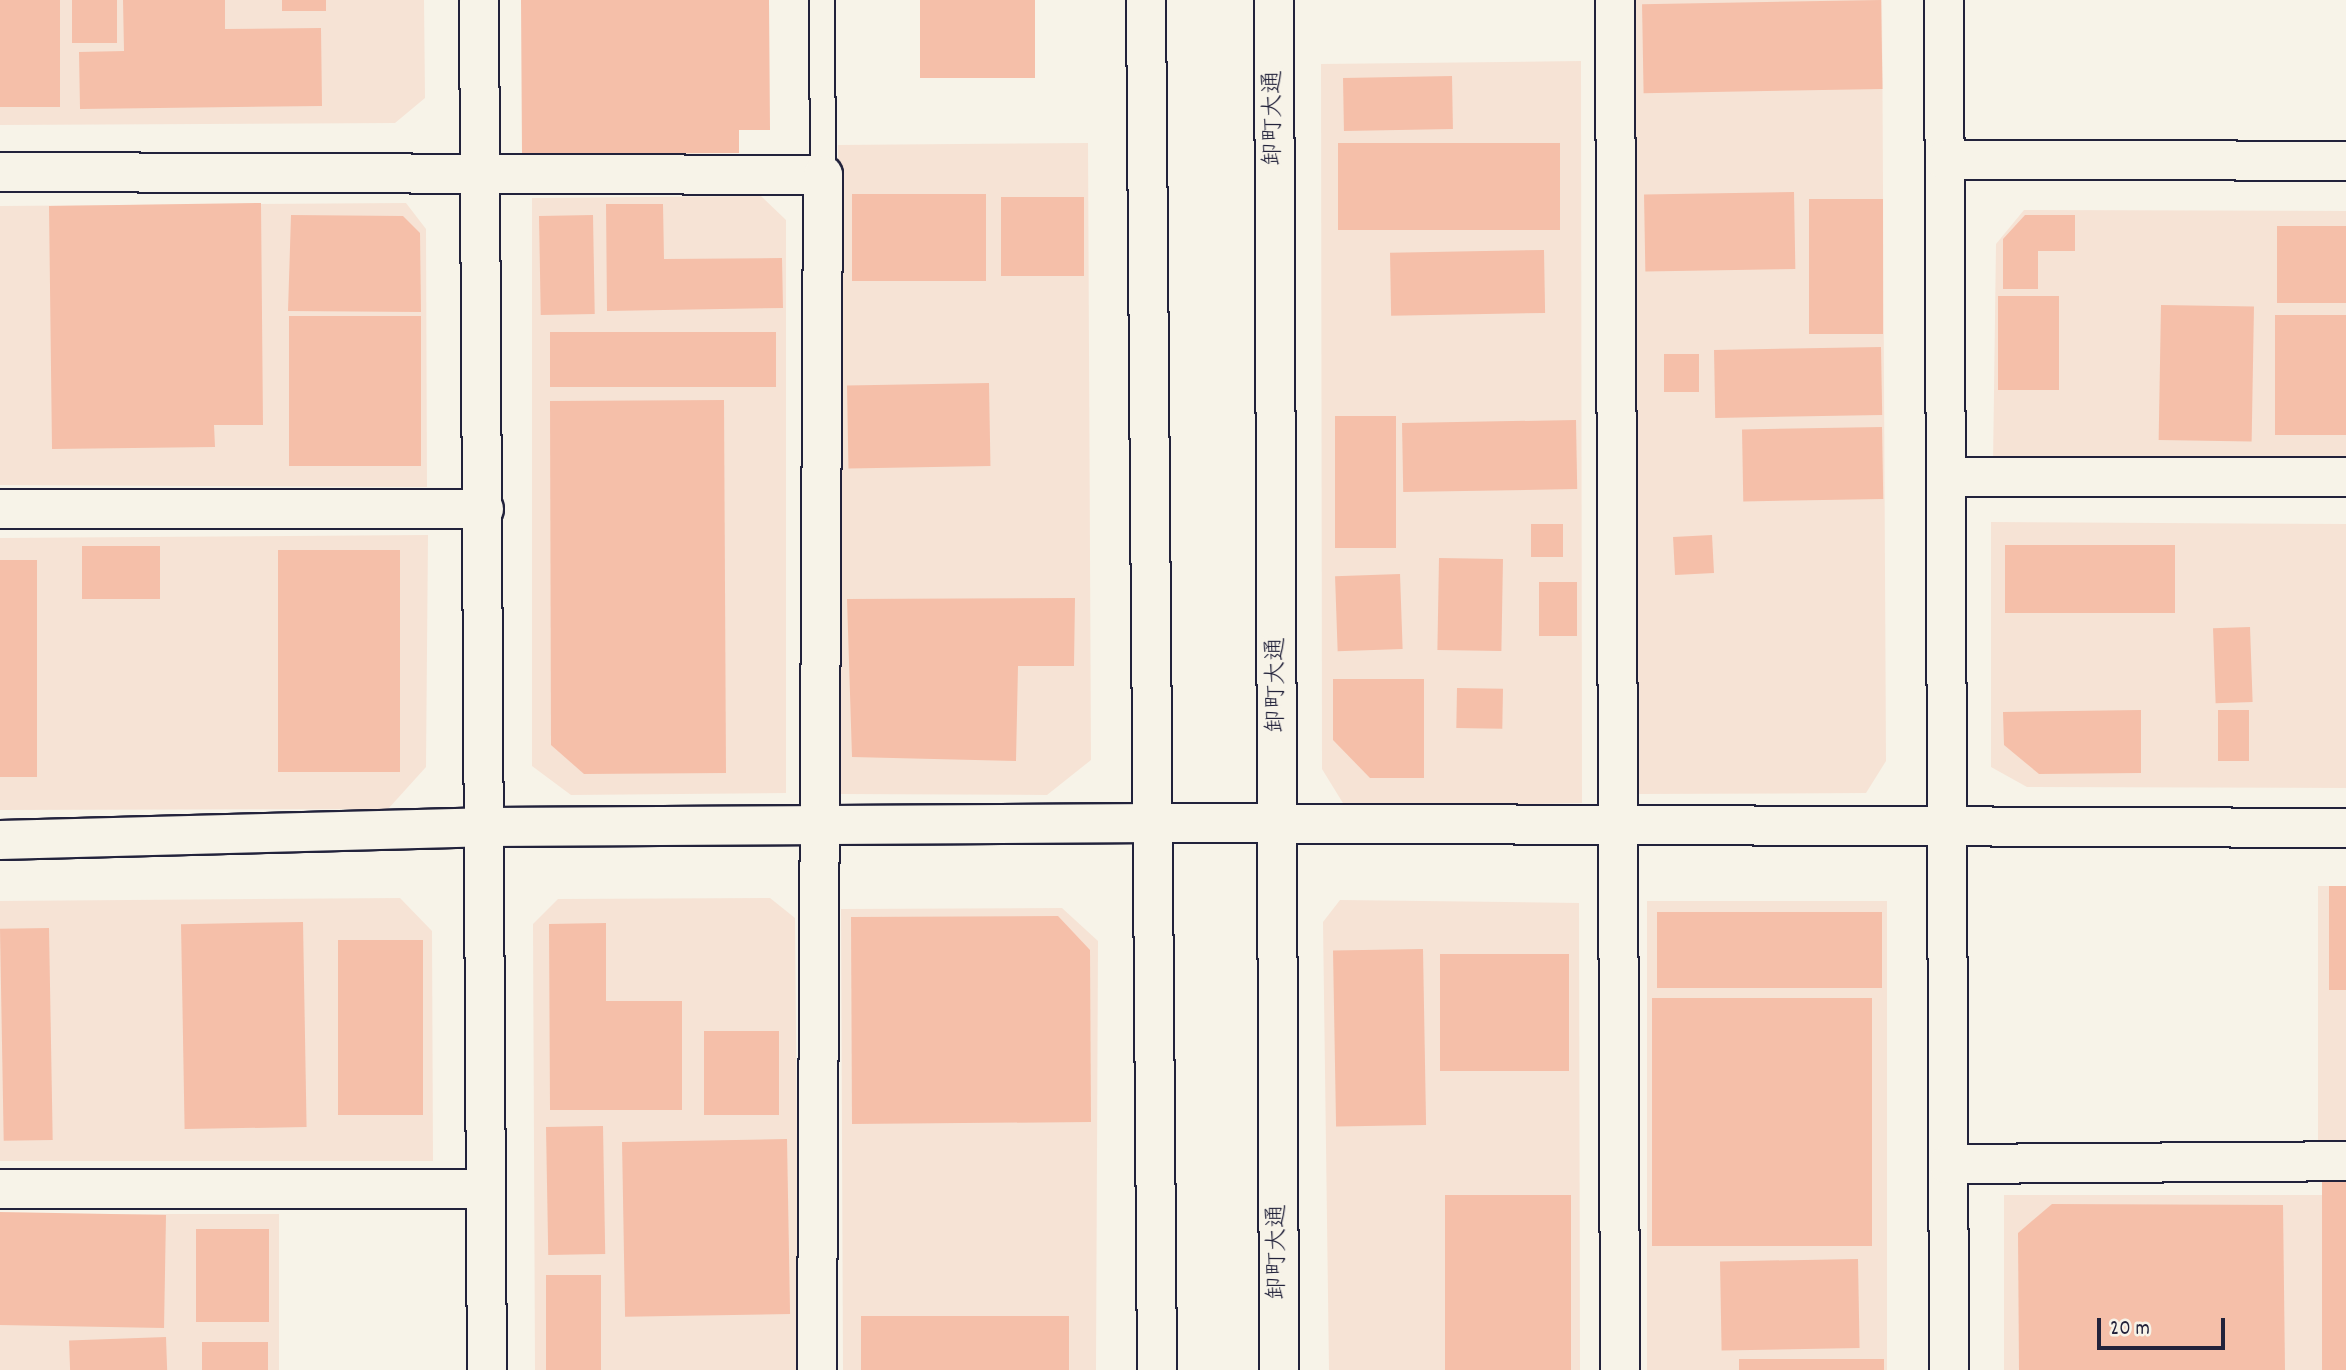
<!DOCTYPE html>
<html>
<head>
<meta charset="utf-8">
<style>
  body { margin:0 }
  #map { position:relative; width:2346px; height:1370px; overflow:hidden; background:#f7f3e8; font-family:Dekko,"Klee One",sans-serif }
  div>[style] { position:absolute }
  .built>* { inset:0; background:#f6e3d5; transform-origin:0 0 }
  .building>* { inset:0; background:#f5bfa9; transform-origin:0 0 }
  .roads { filter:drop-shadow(2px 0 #22223b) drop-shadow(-2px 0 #22223b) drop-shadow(0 2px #22223b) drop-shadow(0 -2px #22223b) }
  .lane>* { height:24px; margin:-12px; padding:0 12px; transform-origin:12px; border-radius:12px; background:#f7f3e8 }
  .street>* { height:38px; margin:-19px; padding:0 19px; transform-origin:19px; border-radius:19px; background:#f7f3e8 }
  .secondary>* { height:38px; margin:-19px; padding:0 19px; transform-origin:19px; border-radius:19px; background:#f7f3e8 }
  span { translate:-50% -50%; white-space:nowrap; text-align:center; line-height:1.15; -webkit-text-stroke:5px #f7f3e8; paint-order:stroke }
  .street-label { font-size:24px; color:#22223b }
  .scale { position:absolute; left:2097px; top:1318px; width:128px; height:32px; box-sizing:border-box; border:4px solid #22223b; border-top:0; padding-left:9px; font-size:21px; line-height:24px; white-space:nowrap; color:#22223b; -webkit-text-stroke:5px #f7f3e8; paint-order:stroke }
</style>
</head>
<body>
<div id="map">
  <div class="built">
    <div style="clip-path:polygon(0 0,424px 0,425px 98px,395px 123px,0 125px)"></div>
    <div style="clip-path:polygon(1633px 0,1882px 0,1886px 761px,1866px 793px,1639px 794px)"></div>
    <div style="clip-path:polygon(1581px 61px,1582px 803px,1346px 808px,1322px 769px,1321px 64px)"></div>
    <div style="clip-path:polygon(1088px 143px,1091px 760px,1047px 795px,841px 794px,838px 145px)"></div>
    <div style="clip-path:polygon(761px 196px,786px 220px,786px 793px,571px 795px,532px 766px,532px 198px)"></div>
    <div style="clip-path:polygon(406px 203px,426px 229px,427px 487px,0 485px,0 206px)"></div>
    <div style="clip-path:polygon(2024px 210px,2346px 211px,2346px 466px,1993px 466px,1996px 244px)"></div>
    <div style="clip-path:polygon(1991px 522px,2346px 524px,2346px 788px,2027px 787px,1991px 767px)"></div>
    <div style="clip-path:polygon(428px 535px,426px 767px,388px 809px,0 810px,0 538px)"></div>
    <div style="left:2318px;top:886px;width:28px;height:260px"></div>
    <div style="clip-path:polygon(400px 898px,432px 931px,433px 1161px,0 1161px,0 901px)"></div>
    <div style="clip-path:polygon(770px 898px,795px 918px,799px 1370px,535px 1370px,533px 924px,558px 899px)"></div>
    <div style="clip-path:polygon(1340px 900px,1579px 903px,1580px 1370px,1329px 1370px,1323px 922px)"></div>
    <div style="left:1887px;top:901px;width:469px;height:240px;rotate:90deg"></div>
    <div style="clip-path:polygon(1062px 908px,1098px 941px,1096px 1370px,843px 1370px,841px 909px)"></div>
    <div style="left:2004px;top:1195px;width:342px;height:175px"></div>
    <div style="left:279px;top:1214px;width:156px;height:279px;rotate:90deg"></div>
  </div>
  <div class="building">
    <div style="left:0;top:0;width:60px;height:107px"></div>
    <div style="left:72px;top:0;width:45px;height:43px"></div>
    <div style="clip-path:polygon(123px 0,225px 0,225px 29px,321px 28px,322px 106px,80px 109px,79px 52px,124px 51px)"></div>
    <div style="left:282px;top:0;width:44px;height:11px"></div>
    <div style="clip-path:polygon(521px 0,769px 0,770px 130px,739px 130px,739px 153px,522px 154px)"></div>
    <div style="left:920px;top:0;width:115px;height:78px"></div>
    <div style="left:1881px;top:0;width:89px;height:239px;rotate:89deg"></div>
    <div style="left:1452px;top:76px;width:53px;height:109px;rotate:89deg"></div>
    <div style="left:1560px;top:143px;width:87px;height:222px;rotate:90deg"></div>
    <div style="left:1794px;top:192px;width:77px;height:150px;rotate:89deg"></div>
    <div style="left:852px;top:194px;width:134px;height:87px"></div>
    <div style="left:1084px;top:197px;width:79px;height:83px;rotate:90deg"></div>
    <div style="left:1883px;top:199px;width:135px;height:74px;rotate:90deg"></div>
    <div style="clip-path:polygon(261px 203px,263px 425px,214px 425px,215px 447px,52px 449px,49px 206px)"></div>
    <div style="clip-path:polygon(606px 204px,663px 204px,664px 259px,782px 258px,783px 308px,607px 311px)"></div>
    <div style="clip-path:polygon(291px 215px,403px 216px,420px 233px,421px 312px,288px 311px)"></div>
    <div style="left:593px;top:215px;width:99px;height:54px;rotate:89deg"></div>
    <div style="clip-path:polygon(2025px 215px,2075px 215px,2075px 251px,2038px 251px,2038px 289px,2003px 289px,2003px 239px)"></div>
    <div style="left:2277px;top:226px;width:69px;height:77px"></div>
    <div style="left:1544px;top:250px;width:63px;height:154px;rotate:89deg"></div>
    <div style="left:1998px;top:296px;width:61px;height:94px"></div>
    <div style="left:2161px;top:305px;width:93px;height:135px;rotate:1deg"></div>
    <div style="left:2346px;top:315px;width:120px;height:71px;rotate:90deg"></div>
    <div style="left:289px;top:316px;width:132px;height:150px"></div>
    <div style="left:550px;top:332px;width:226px;height:55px"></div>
    <div style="left:1881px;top:347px;width:68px;height:167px;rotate:89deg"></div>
    <div style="left:1664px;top:354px;width:35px;height:38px"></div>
    <div style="left:989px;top:383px;width:83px;height:142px;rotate:89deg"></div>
    <div style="clip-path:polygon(724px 400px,726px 773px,584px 774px,551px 745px,550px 401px)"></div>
    <div style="left:1396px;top:416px;width:132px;height:61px;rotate:90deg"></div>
    <div style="left:1576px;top:420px;width:69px;height:174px;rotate:89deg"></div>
    <div style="left:1882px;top:427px;width:72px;height:140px;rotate:89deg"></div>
    <div style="left:1531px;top:524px;width:32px;height:33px"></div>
    <div style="left:1712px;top:535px;width:38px;height:39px;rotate:87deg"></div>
    <div style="left:2175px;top:545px;width:68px;height:170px;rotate:90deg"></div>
    <div style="left:82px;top:546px;width:78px;height:53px"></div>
    <div style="left:278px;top:550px;width:122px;height:222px"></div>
    <div style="left:1439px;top:558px;width:64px;height:92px;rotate:1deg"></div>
    <div style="left:0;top:560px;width:37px;height:217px"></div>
    <div style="left:1400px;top:574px;width:75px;height:65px;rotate:88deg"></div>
    <div style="left:1577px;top:582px;width:54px;height:38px;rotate:90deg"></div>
    <div style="clip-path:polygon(1075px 598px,1074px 666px,1018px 666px,1016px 761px,852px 757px,847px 599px)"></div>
    <div style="left:2250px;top:627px;width:75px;height:37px;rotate:88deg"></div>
    <div style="clip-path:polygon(1333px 679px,1424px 679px,1424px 778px,1370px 778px,1333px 740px)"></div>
    <div style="left:1457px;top:688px;width:46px;height:40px;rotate:1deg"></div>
    <div style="clip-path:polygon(2141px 710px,2141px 773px,2039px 774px,2004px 745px,2003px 712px)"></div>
    <div style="left:2218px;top:710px;width:31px;height:51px"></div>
    <div style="left:2329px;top:886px;width:17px;height:104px"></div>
    <div style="left:1882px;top:912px;width:76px;height:225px;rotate:90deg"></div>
    <div style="clip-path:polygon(1058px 916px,1090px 950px,1091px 1122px,852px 1124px,851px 917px)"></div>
    <div style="left:303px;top:922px;width:205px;height:122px;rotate:89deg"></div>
    <div style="clip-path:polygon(606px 923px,606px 1001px,682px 1001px,682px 1110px,550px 1110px,549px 924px)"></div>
    <div style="left:49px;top:928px;width:212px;height:49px;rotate:89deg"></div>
    <div style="left:338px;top:940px;width:85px;height:175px"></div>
    <div style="left:1423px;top:949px;width:176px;height:90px;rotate:89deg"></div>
    <div style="left:1569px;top:954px;width:117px;height:129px;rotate:90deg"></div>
    <div style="left:1652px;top:998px;width:220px;height:248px"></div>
    <div style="left:704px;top:1031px;width:75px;height:84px"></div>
    <div style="left:603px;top:1126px;width:128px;height:57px;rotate:89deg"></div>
    <div style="left:787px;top:1139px;width:175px;height:165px;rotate:89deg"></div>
    <div style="left:2322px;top:1157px;width:24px;height:213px"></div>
    <div style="left:1445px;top:1195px;width:126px;height:175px"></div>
    <div style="clip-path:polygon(2052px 1204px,2283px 1205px,2285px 1370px,2019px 1370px,2018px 1233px)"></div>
    <div style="left:166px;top:1215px;width:113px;height:166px;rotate:91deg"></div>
    <div style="left:196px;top:1229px;width:73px;height:93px"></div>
    <div style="left:1858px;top:1259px;width:89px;height:138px;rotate:89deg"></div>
    <div style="left:546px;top:1275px;width:55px;height:95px"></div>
    <div style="left:1069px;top:1316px;width:54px;height:208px;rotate:90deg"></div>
    <div style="left:166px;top:1337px;width:33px;height:97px;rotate:88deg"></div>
    <div style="left:202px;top:1342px;width:66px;height:28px"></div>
    <div style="left:1884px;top:1359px;width:11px;height:145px;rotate:90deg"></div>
  </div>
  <div class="roads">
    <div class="lane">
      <div style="left:822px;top:0;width:175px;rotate:89.7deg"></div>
    </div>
    <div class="street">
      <div style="left:1615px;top:0;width:1370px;rotate:89.79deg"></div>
      <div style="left:1944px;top:0;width:1370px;rotate:89.79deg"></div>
      <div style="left:1945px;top:160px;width:401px;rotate:0.1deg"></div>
      <div style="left:0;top:172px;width:823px;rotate:0.21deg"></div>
      <div style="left:823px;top:175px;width:1195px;rotate:90.29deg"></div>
      <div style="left:1948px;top:477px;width:398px"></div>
      <div style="left:0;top:509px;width:484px"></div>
      <div style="left:0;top:840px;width:484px;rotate:-1.5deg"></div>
      <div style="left:484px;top:827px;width:670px;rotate:-0.34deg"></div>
      <div style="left:1154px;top:823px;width:1192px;rotate:0.24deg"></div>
      <div style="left:1948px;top:1164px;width:398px;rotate:-0.4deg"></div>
      <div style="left:0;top:1189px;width:486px"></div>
    </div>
    <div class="secondary">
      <div style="left:479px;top:0;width:1370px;rotate:89.67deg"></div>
      <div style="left:1146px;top:0;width:1370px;rotate:89.54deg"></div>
      <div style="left:1274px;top:0;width:1370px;rotate:89.79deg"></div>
    </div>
  </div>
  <div class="street-label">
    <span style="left:1275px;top:118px;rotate:-90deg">卸町大通</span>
    <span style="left:1278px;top:685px;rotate:-90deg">卸町大通</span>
    <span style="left:1279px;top:1252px;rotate:-90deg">卸町大通</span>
  </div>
  <div class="scale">20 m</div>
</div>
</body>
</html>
